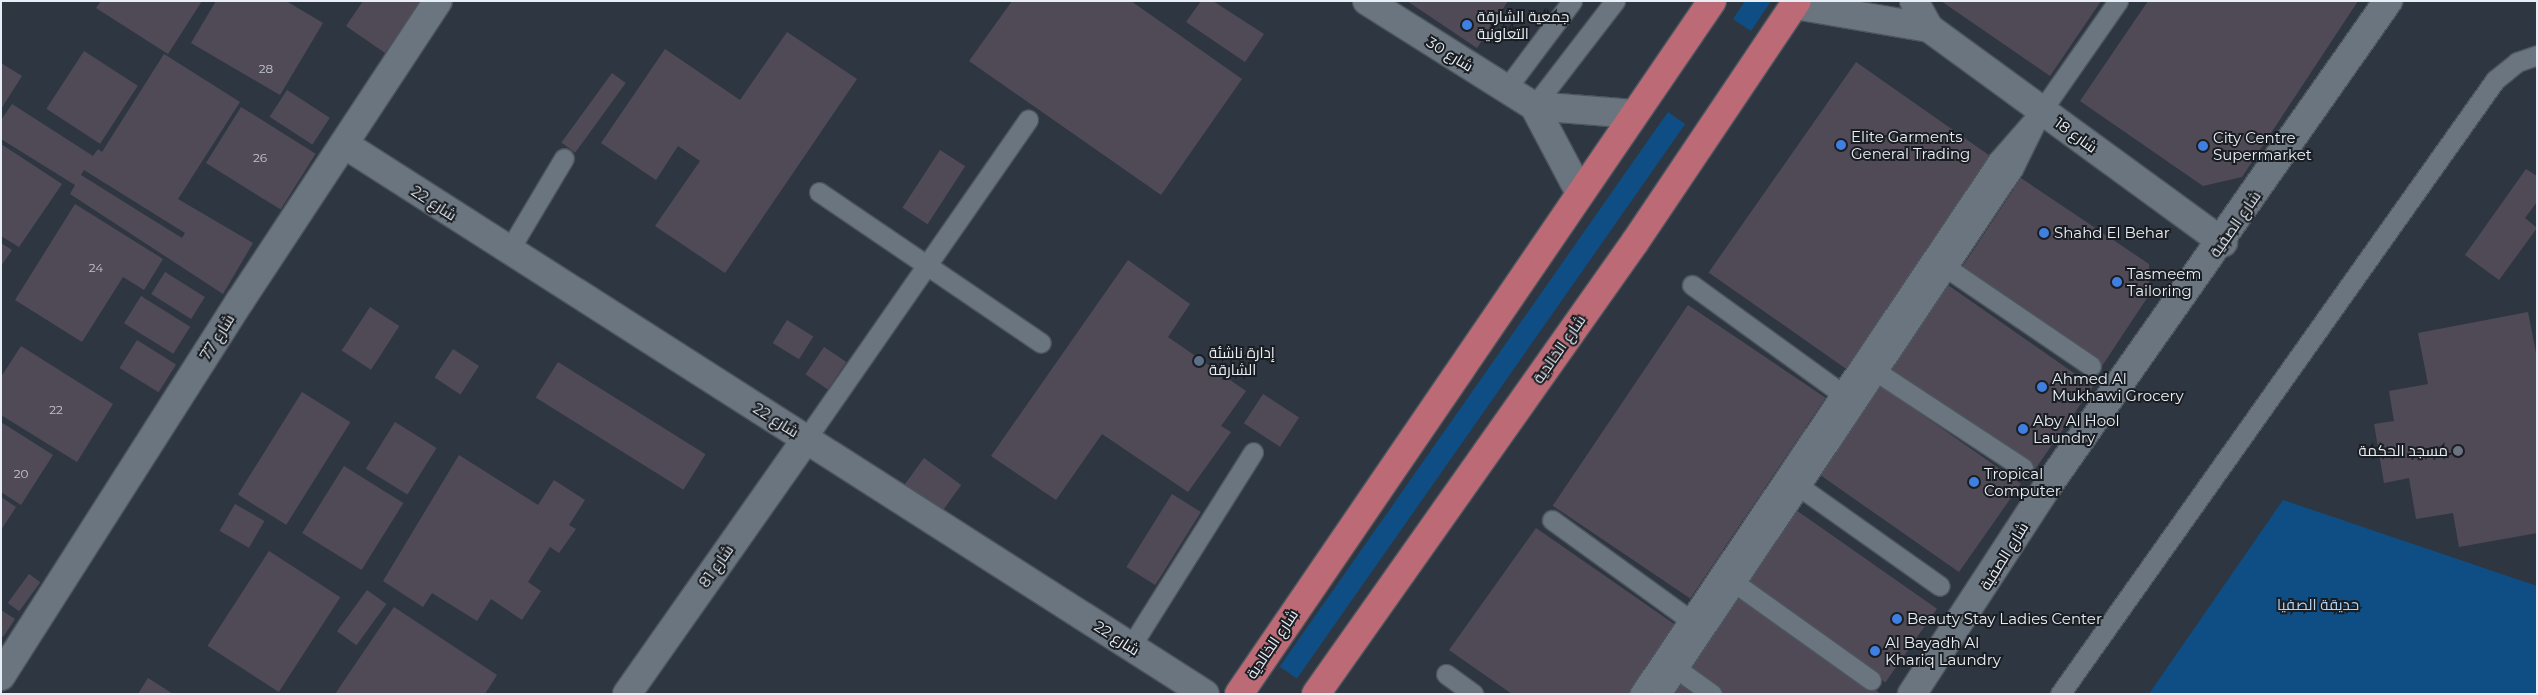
<!DOCTYPE html>
<html>
<head>
<meta charset="utf-8">
<style>
  body { margin:0 }
  #map { position:relative; width:2538px; height:695px; overflow:hidden; background:#2e3741; font-family:Montserrat,Cairo,sans-serif }
  div>[style] { position:absolute }
  .green>* { inset:0; background:#0f4e84; transform-origin:0 0 }
  .building>* { inset:0; background:#504a57; transform-origin:0 0 }
  .roads { filter:drop-shadow(1px 0 #4d555d) drop-shadow(-1px 0 #4d555d) drop-shadow(0 1px #4d555d) drop-shadow(0 -1px #4d555d) }
  .service>* { height:19px; margin:-9.5px; padding:0 9.5px; transform-origin:9.5px; border-radius:9.5px; background:#6a7580 }
  .minor>* { height:28px; margin:-14px; padding:0 14px; transform-origin:14px; border-radius:14px; background:#6a7580 }
  .primary>* { height:28px; margin:-14px; padding:0 14px; transform-origin:14px; border-radius:14px; background:#bc6a75 }
  .dots>* { width:14px; height:14px; translate:-50% -50%; box-sizing:border-box; border:2px solid #1a1e23; border-radius:50% }
  span { translate:-50% -50%; white-space:nowrap; text-align:center; line-height:1.15; -webkit-text-stroke:4px #1a1e23; paint-order:stroke }
  .number-label { font-size:12px; color:#c2c5ce }
  .number-label span { -webkit-text-stroke-width:0 }
  .poi-label { font-size:15px; color:#e8eef5 }
  .left { translate:0 -50%; text-align:left }
  .right { translate:-100% -50%; text-align:right }
  .street-label { font-size:15px; color:#e8eef5 }
  .park-label { font-size:15px; color:#b5d5f7 }
  .frame { position:absolute; inset:0; border:2px solid #e8eef5; pointer-events:none }
</style>
</head>
<body>
<div id="map">
  <div class="green">
    <div style="clip-path:polygon(1745px 1px,1771px 1px,1751px 31px,1733px 19px)"></div>
    <div style="left:1668px;top:112px;width:21px;height:677px;rotate:35deg"></div>
    <div style="clip-path:polygon(2283px 500px,2537px 586px,2537px 694px,2149px 694px)"></div>
  </div>
  <div class="building">
    <div style="clip-path:polygon(101px 1px,202px 1px,168px 54px,96px 8px)"></div>
    <div style="clip-path:polygon(216px 1px,286px 1px,323px 23px,280px 95px,191px 43px)"></div>
    <div style="clip-path:polygon(363px 1px,418px 1px,420px 2px,385px 53px,346px 26px)"></div>
    <div style="clip-path:polygon(1012px 1px,1131px 1px,1242px 79px,1161px 195px,969px 61px)"></div>
    <div style="clip-path:polygon(1201px 1px,1213px 1px,1264px 34px,1245px 62px,1186px 22px)"></div>
    <div style="clip-path:polygon(1407px 1px,1508px 1px,1477px 48px)"></div>
    <div style="clip-path:polygon(1941px 1px,2101px 1px,2050px 76px)"></div>
    <div style="clip-path:polygon(2148px 1px,2358px 1px,2242px 177px,2203px 186px,2080px 101px)"></div>
    <div style="clip-path:polygon(787px 32px,857px 79px,725px 273px,655px 226px,700px 161px,678px 146px,656px 180px,601px 143px,665px 49px,740px 100px)"></div>
    <div style="left:84px;top:51px;width:64px;height:69px;rotate:33deg"></div>
    <div style="clip-path:polygon(evenodd,164px 54px,240px 102px,178px 199px,253px 243px,223px 294px,70px 194px,75px 185px,1px 139px,1px 120px,12px 104px,93px 156px,98px 149px,102px 152px,164px 54px,84px 170px,185px 233px,182px 238px,153px 220px,81px 175px,84px 170px)"></div>
    <div style="left:1856px;top:62px;width:169px;height:257px;rotate:35deg"></div>
    <div style="clip-path:polygon(1px 63px,22px 76px,1px 109px)"></div>
    <div style="left:612px;top:73px;width:17px;height:86px;rotate:36deg"></div>
    <div style="left:287px;top:90px;width:51px;height:32px;rotate:33deg"></div>
    <div style="left:241px;top:107px;width:88px;height:66px;rotate:32deg"></div>
    <div style="clip-path:polygon(1px 144px,62px 184px,19px 247px,1px 236px)"></div>
    <div style="left:940px;top:150px;width:30px;height:69px;rotate:33deg"></div>
    <div style="clip-path:polygon(2526px 169px,2537px 176px,2537px 202px,2525px 218px,2537px 228px,2499px 280px,2465px 255px)"></div>
    <div style="clip-path:polygon(2021px 178px,2149px 264px,2149px 295px,2102px 366px,1960px 270px)"></div>
    <div style="clip-path:polygon(75px 204px,163px 259px,144px 290px,123px 277px,82px 342px,15px 300px)"></div>
    <div style="clip-path:polygon(1px 243px,12px 250px,1px 266px)"></div>
    <div style="clip-path:polygon(1128px 260px,1190px 304px,1168px 337px,1246px 391px,1221px 426px,1231px 432px,1188px 492px,1102px 434px,1056px 500px,991px 456px)"></div>
    <div style="left:165px;top:272px;width:47px;height:26px;rotate:32deg"></div>
    <div style="left:1948px;top:285px;width:177px;height:105px;rotate:35deg"></div>
    <div style="left:141px;top:296px;width:58px;height:32px;rotate:32deg"></div>
    <div style="left:1688px;top:305px;width:166px;height:242px;rotate:34deg"></div>
    <div style="left:370px;top:307px;width:35px;height:52px;rotate:33deg"></div>
    <div style="clip-path:polygon(2528px 312px,2537px 358px,2537px 533px,2459px 547px,2453px 513px,2416px 519px,2409px 478px,2384px 483px,2374px 424px,2394px 421px,2389px 391px,2428px 384px,2418px 333px)"></div>
    <div style="left:787px;top:320px;width:31px;height:27px;rotate:32deg"></div>
    <div style="left:137px;top:340px;width:46px;height:33px;rotate:32deg"></div>
    <div style="clip-path:polygon(21px 346px,113px 404px,77px 462px,1px 415px,1px 377px)"></div>
    <div style="left:824px;top:347px;width:27px;height:33px;rotate:34deg"></div>
    <div style="left:453px;top:349px;width:31px;height:34px;rotate:33deg"></div>
    <div style="left:558px;top:362px;width:174px;height:42px;rotate:32deg"></div>
    <div style="left:1880px;top:385px;width:172px;height:108px;rotate:35deg"></div>
    <div style="left:302px;top:392px;width:57px;height:121px;rotate:32deg"></div>
    <div style="left:1263px;top:394px;width:43px;height:35px;rotate:33deg"></div>
    <div style="clip-path:polygon(1px 422px,53px 455px,21px 505px,1px 492px)"></div>
    <div style="left:395px;top:422px;width:49px;height:55px;rotate:32deg"></div>
    <div style="clip-path:polygon(459px 455px,538px 505px,554px 480px,585px 500px,569px 525px,576px 529px,559px 553px,550px 547px,528px 582px,541px 591px,522px 620px,491px 599px,477px 621px,432px 593px,423px 607px,383px 581px)"></div>
    <div style="left:924px;top:458px;width:46px;height:40px;rotate:36deg"></div>
    <div style="left:344px;top:466px;width:70px;height:79px;rotate:32deg"></div>
    <div style="left:1172px;top:494px;width:34px;height:86px;rotate:32deg"></div>
    <div style="clip-path:polygon(1px 497px,16px 507px,1px 530px)"></div>
    <div style="left:235px;top:504px;width:34px;height:31px;rotate:30deg"></div>
    <div style="left:1796px;top:510px;width:172px;height:90px;rotate:35deg"></div>
    <div style="clip-path:polygon(1536px 528px,1680px 628px,1634px 694px,1512px 694px,1449px 650px)"></div>
    <div style="left:269px;top:551px;width:85px;height:113px;rotate:33deg"></div>
    <div style="left:29px;top:574px;width:14px;height:36px;rotate:36deg"></div>
    <div style="left:367px;top:590px;width:24px;height:51px;rotate:36deg"></div>
    <div style="clip-path:polygon(1739px 594px,1881px 694px,1723px 694px,1687px 668px)"></div>
    <div style="clip-path:polygon(394px 607px,497px 675px,485px 694px,335px 694px)"></div>
    <div style="clip-path:polygon(1px 610px,15px 619px,3px 637px,1px 635px)"></div>
    <div style="clip-path:polygon(148px 678px,173px 694px,138px 694px)"></div>
    <div style="clip-path:polygon(1679px 683px,1694px 694px,1672px 694px)"></div>
  </div>
  <div class="roads">
    <div class="service">
      <div style="left:1506px;top:89px;width:110px;rotate:-53.1deg"></div>
      <div style="left:1534px;top:106px;width:133px;rotate:-52.4deg"></div>
      <div style="left:819px;top:192px;width:268px;rotate:34.2deg"></div>
      <div style="left:508px;top:252px;width:109px;rotate:-59.2deg"></div>
      <div style="left:1947px;top:268px;width:174px;rotate:34.2deg"></div>
      <div style="left:1692px;top:285px;width:184px;rotate:35.9deg"></div>
      <div style="left:1877px;top:372px;width:175px;rotate:33.3deg"></div>
      <div style="left:806px;top:439px;width:389px;rotate:-55.2deg"></div>
      <div style="left:1800px;top:487px;width:171px;rotate:35.3deg"></div>
      <div style="left:1552px;top:520px;width:169px;rotate:35.9deg"></div>
      <div style="left:1735px;top:583px;width:167px;rotate:35.5deg"></div>
      <div style="left:1131px;top:646px;width:229px;rotate:-57.8deg"></div>
      <div style="left:1677px;top:669px;width:43px;rotate:35.5deg"></div>
      <div style="left:1446px;top:674px;width:34px;rotate:36deg"></div>
      <div style="left:1639px;top:694px;width:643px;rotate:-56.09deg"></div>
      <div style="left:1998px;top:160px;width:53px;rotate:-48.8deg"></div>
      <div style="left:1661px;top:694px;width:632px;rotate:-56.16deg"></div>
      <div style="left:2013px;top:169px;width:66px;rotate:-63.8deg"></div>
      <div style="left:2042px;top:110px;width:133px;rotate:-55.1deg"></div>
      <div style="left:2060px;top:694px;width:752px;rotate:-54.68deg"></div>
      <div style="left:2495px;top:80px;width:28px;rotate:-39deg"></div>
      <div style="left:2517px;top:62px;width:21px;rotate:-19deg"></div>
    </div>
    <div class="minor">
      <div style="left:1367px;top:1px;width:197px;rotate:32.2deg"></div>
      <div style="left:1534px;top:106px;width:100px;rotate:4.6deg"></div>
      <div style="left:1914px;top:1px;width:31px;rotate:61deg"></div>
      <div style="left:1795px;top:5px;width:136px;rotate:9.7deg"></div>
      <div style="left:1929px;top:28px;width:364px;rotate:36.1deg"></div>
      <div style="left:1534px;top:106px;width:96px;rotate:62.1deg"></div>
      <div style="left:347px;top:146px;width:1018px;rotate:32.57deg"></div>
      <div style="left:1px;top:676px;width:445px;rotate:-57.5deg"></div>
      <div style="left:240px;top:301px;width:359px;rotate:-56.6deg"></div>
      <div style="left:627px;top:694px;width:312px;rotate:-54.9deg"></div>
      <div style="left:1912px;top:694px;width:247px;rotate:-56.9deg"></div>
      <div style="left:2047px;top:487px;width:594px;rotate:-54.94deg"></div>
    </div>
    <div class="primary">
      <div style="left:1239px;top:694px;width:839px;rotate:-55.68deg"></div>
      <div style="left:1316px;top:694px;width:553px;rotate:-54.79deg"></div>
      <div style="left:1635px;top:242px;width:290px;rotate:-56.1deg"></div>
    </div>
  </div>
  <div class="dots">
    <div style="left:1467px;top:25px;background:#3f7fe0"></div>
    <div style="left:1841px;top:145px;background:#3f7fe0"></div>
    <div style="left:2203px;top:146px;background:#3f7fe0"></div>
    <div style="left:2044px;top:233px;background:#3f7fe0"></div>
    <div style="left:2117px;top:282px;background:#3f7fe0"></div>
    <div style="left:1199px;top:361px;background:#5c6f8a"></div>
    <div style="left:2042px;top:387px;background:#3f7fe0"></div>
    <div style="left:2023px;top:429px;background:#3f7fe0"></div>
    <div style="left:2458px;top:451px;background:#6b7280"></div>
    <div style="left:1974px;top:482px;background:#3f7fe0"></div>
    <div style="left:1897px;top:619px;background:#3f7fe0"></div>
    <div style="left:1875px;top:651px;background:#3f7fe0"></div>
  </div>
  <div class="number-label">
    <span style="left:266px;top:69px">28</span>
    <span style="left:260px;top:158px">26</span>
    <span style="left:96px;top:268px">24</span>
    <span style="left:56px;top:410px">22</span>
    <span style="left:21px;top:474px">20</span>
  </div>
  <div class="poi-label">
    <span class="left" style="left:1477px;top:25px">جمعية الشارقة<br>التعاونية</span>
    <span class="left" style="left:1851px;top:145px">Elite Garments<br>General Trading</span>
    <span class="left" style="left:2213px;top:146px">City Centre<br>Supermarket</span>
    <span class="left" style="left:2054px;top:233px">Shahd El Behar</span>
    <span class="left" style="left:2127px;top:282px">Tasmeem<br>Tailoring</span>
    <span class="left" style="left:1209px;top:361px">إدارة ناشئة<br>الشارقة</span>
    <span class="left" style="left:2052px;top:387px">Ahmed Al<br>Mukhawi Grocery</span>
    <span class="left" style="left:2033px;top:429px">Aby Al Hool<br>Laundry</span>
    <span class="right" style="left:2448px;top:451px">مسجد الحكمة</span>
    <span class="left" style="left:1984px;top:482px">Tropical<br>Computer</span>
    <span class="left" style="left:1907px;top:619px">Beauty Stay Ladies Center</span>
    <span class="left" style="left:1885px;top:651px">Al Bayadh Al<br>Khariq Laundry</span>
  </div>
  <div class="street-label">
    <span style="left:1450px;top:54px;rotate:32deg">شارع 30</span>
    <span style="left:2076px;top:135px;rotate:36deg">شارع 18</span>
    <span style="left:434px;top:203px;rotate:33deg">شارع 22</span>
    <span style="left:2235px;top:224px;rotate:-55deg">شارع الصفية</span>
    <span style="left:217px;top:337px;rotate:-58deg">شارع 77</span>
    <span style="left:1559px;top:349px;rotate:-55deg">شارع الخالدية</span>
    <span style="left:776px;top:420px;rotate:32deg">شارع 22</span>
    <span style="left:2004px;top:556px;rotate:-58deg">شارع الصفية</span>
    <span style="left:716px;top:566px;rotate:-55deg">شارع 81</span>
    <span style="left:1117px;top:638px;rotate:33deg">شارع 22</span>
    <span style="left:1272px;top:644px;rotate:-56deg">شارع الخالدية</span>
  </div>
  <div class="park-label">
    <span style="left:2318px;top:605px">حديقة الصفيا</span>
  </div>
  <div class="frame"></div>
</div>
</body>
</html>
